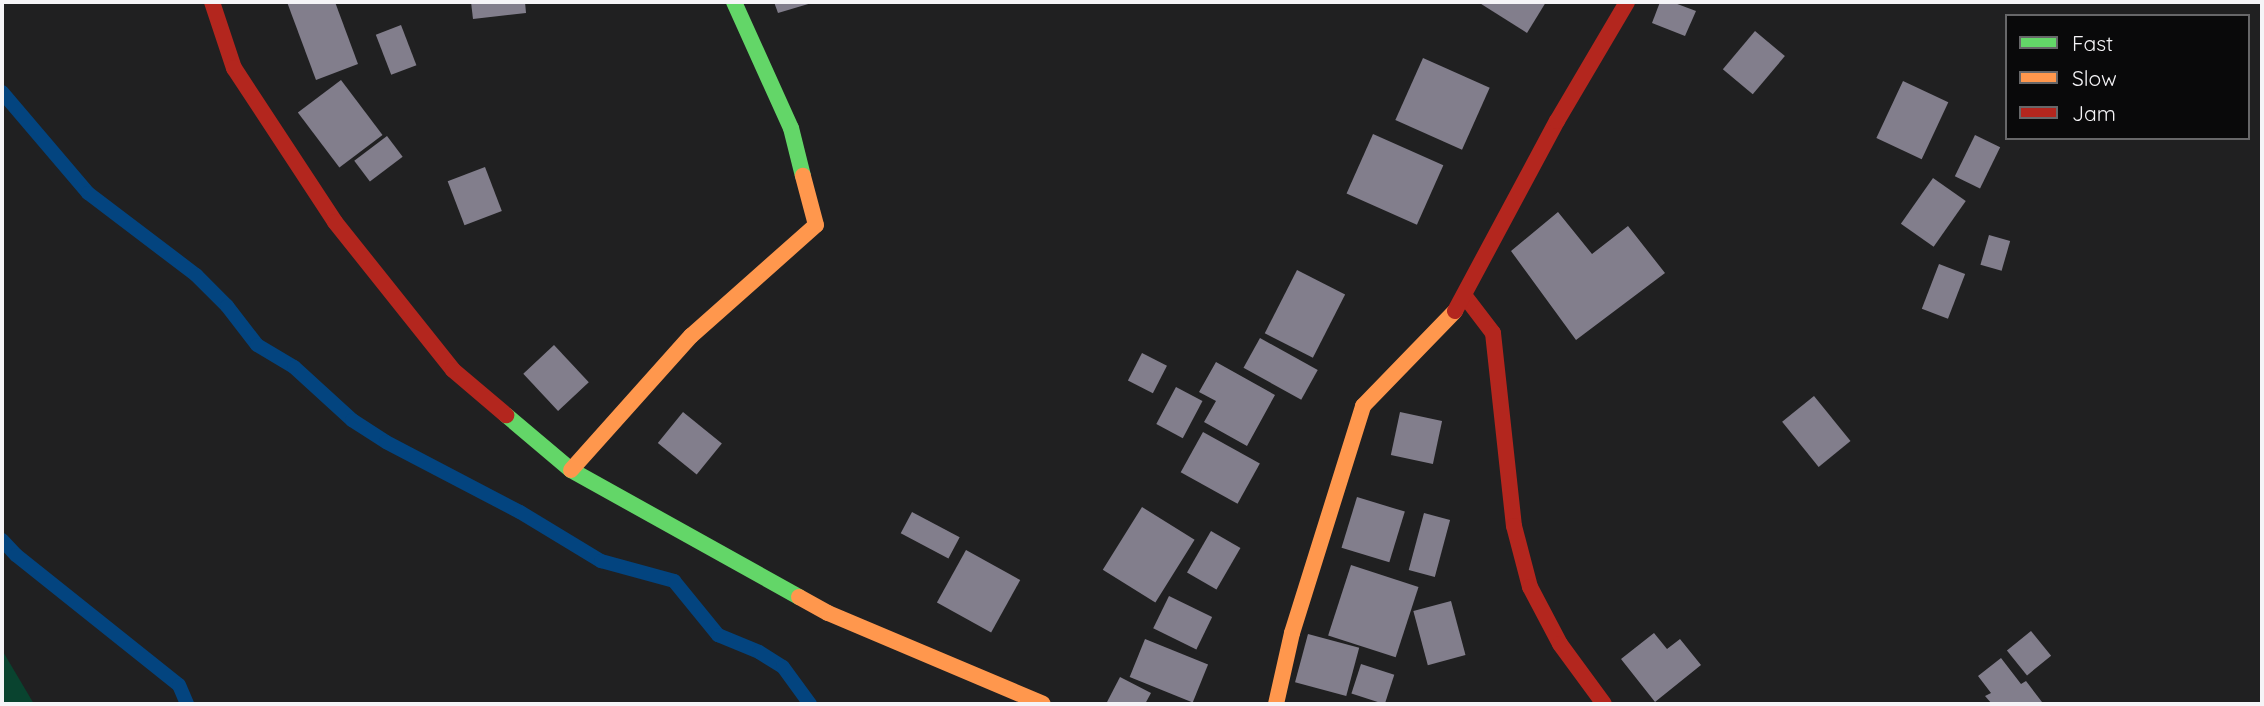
<!DOCTYPE html>
<html>
<head>
<meta charset="utf-8">
<style>
  body { margin:0 }
  #map { position:relative; width:2264px; height:706px; overflow:hidden; background:#202021; font-family:Quicksand,sans-serif }
  div>[style] { position:absolute }
  .green>* { inset:0; background:#09432f }
  .stream>* { height:14px; margin:-7px; padding:0 7px; transform-origin:7px; border-radius:7px; background:#03447f }
  .building>* { inset:0; background:#827e8c; transform-origin:0 0 }
  .fast>* { height:16px; margin:-8px; padding:0 8px; transform-origin:8px; border-radius:8px; background:#63d668 }
  .slow>* { height:16px; margin:-8px; padding:0 8px; transform-origin:8px; border-radius:8px; background:#ff974d }
  .jam>* { height:16px; margin:-8px; padding:0 8px; transform-origin:8px; border-radius:8px; background:#b3261e }
  span { translate:-50% -50%; white-space:nowrap; text-align:center; line-height:1.15; -webkit-text-stroke:7px #09090a; paint-order:stroke }
  .frame { position:absolute; inset:0; border:4px solid #f5f4f7; pointer-events:none }
  .legend { position:absolute; left:2005px; top:14px; width:245px; height:126px; box-sizing:border-box; background:#09090a; border:2px solid #676769; margin:0; padding:9px 12px; list-style:none; font-size:21px; color:#f5f4f7 }
  .legend li { display:flex; align-items:center; gap:14px; height:35px }
  .legend b { width:35px; border:2px solid #676769 }
</style>
</head>
<body>
<div id="map">
  <div class="green">
    <div style="clip-path:polygon(2px 650px,34px 704px,2px 704px)"></div>
  </div>
  <div class="stream">
    <div style="left:2px;top:92px;width:133px;rotate:49.6deg"></div>
    <div style="left:88px;top:193px;width:136px;rotate:37.2deg"></div>
    <div style="left:196px;top:275px;width:44px;rotate:45deg"></div>
    <div style="left:227px;top:306px;width:49px;rotate:52.4deg"></div>
    <div style="left:257px;top:345px;width:43px;rotate:30.7deg"></div>
    <div style="left:294px;top:367px;width:79px;rotate:42.4deg"></div>
    <div style="left:352px;top:420px;width:40px;rotate:32.9deg"></div>
    <div style="left:386px;top:442px;width:151px;rotate:27.6deg"></div>
    <div style="left:520px;top:512px;width:95px;rotate:31.2deg"></div>
    <div style="left:601px;top:561px;width:76px;rotate:15.3deg"></div>
    <div style="left:674px;top:581px;width:70px;rotate:50.8deg"></div>
    <div style="left:718px;top:635px;width:44px;rotate:22.5deg"></div>
    <div style="left:759px;top:652px;width:28px;rotate:32deg"></div>
    <div style="left:783px;top:667px;width:46px;rotate:53.9deg"></div>
    <div style="left:2px;top:540px;width:21px;rotate:47deg"></div>
    <div style="left:16px;top:555px;width:208px;rotate:38.6deg"></div>
    <div style="left:179px;top:685px;width:21px;rotate:67deg"></div>
  </div>
  <div class="building">
    <div style="clip-path:polygon(287px 2px,335px 2px,358px 64px,316px 80px)"></div>
    <div style="clip-path:polygon(471px 2px,525px 2px,526px 13px,473px 19px)"></div>
    <div style="clip-path:polygon(774px 2px,815px 2px,778px 13px)"></div>
    <div style="clip-path:polygon(1478px 2px,1546px 2px,1527px 33px)"></div>
    <div style="clip-path:polygon(1660px 2px,1672px 2px,1696px 11px,1685px 36px,1652px 23px)"></div>
    <div style="left:401px;top:25px;width:43px;height:27px;rotate:69deg"></div>
    <div style="left:1755px;top:31px;width:39px;height:50px;rotate:40deg"></div>
    <div style="left:1423px;top:58px;width:73px;height:68px;rotate:24deg"></div>
    <div style="left:341px;top:80px;width:69px;height:54px;rotate:53deg"></div>
    <div style="left:1903px;top:81px;width:50px;height:63px;rotate:25deg"></div>
    <div style="left:1373px;top:134px;width:77px;height:65px;rotate:24deg"></div>
    <div style="left:1975px;top:135px;width:28px;height:46px;rotate:26deg"></div>
    <div style="left:387px;top:136px;width:26px;height:41px;rotate:53deg"></div>
    <div style="left:485px;top:167px;width:47px;height:40px;rotate:69deg"></div>
    <div style="left:1933px;top:178px;width:40px;height:56px;rotate:35deg"></div>
    <div style="clip-path:polygon(1558px 212px,1592px 254px,1628px 226px,1665px 273px,1576px 340px,1511px 251px)"></div>
    <div style="left:1989px;top:235px;width:22px;height:31px;rotate:16deg"></div>
    <div style="left:1939px;top:264px;width:28px;height:48px;rotate:21deg"></div>
    <div style="left:1297px;top:270px;width:54px;height:71px;rotate:27deg"></div>
    <div style="left:1260px;top:338px;width:66px;height:34px;rotate:29deg"></div>
    <div style="left:554px;top:345px;width:51px;height:42px;rotate:47deg"></div>
    <div style="left:1142px;top:353px;width:28px;height:31px;rotate:27deg"></div>
    <div style="clip-path:polygon(1216px 362px,1275px 395px,1247px 446px,1204px 422px,1216px 401px,1199px 392px)"></div>
    <div style="left:1176px;top:387px;width:30px;height:42px;rotate:28deg"></div>
    <div style="left:1814px;top:396px;width:58px;height:41px;rotate:51deg"></div>
    <div style="left:683px;top:412px;width:50px;height:40px;rotate:39deg"></div>
    <div style="left:1400px;top:412px;width:43px;height:44px;rotate:12deg"></div>
    <div style="left:1203px;top:432px;width:65px;height:46px;rotate:29deg"></div>
    <div style="left:1357px;top:497px;width:50px;height:53px;rotate:17deg"></div>
    <div style="left:1142px;top:507px;width:62px;height:74px;rotate:32deg"></div>
    <div style="left:912px;top:512px;width:54px;height:24px;rotate:28deg"></div>
    <div style="left:1424px;top:513px;width:27px;height:59px;rotate:15deg"></div>
    <div style="left:1211px;top:531px;width:34px;height:48px;rotate:30deg"></div>
    <div style="left:966px;top:550px;width:62px;height:60px;rotate:29deg"></div>
    <div style="left:1351px;top:565px;width:71px;height:74px;rotate:18deg"></div>
    <div style="left:1169px;top:596px;width:48px;height:36px;rotate:26deg"></div>
    <div style="left:1451px;top:601px;width:56px;height:39px;rotate:75deg"></div>
    <div style="left:2031px;top:631px;width:32px;height:31px;rotate:51deg"></div>
    <div style="clip-path:polygon(1654px 633px,1667px 649px,1680px 639px,1701px 665px,1655px 702px,1621px 659px)"></div>
    <div style="left:1308px;top:634px;width:53px;height:50px;rotate:15deg"></div>
    <div style="left:1145px;top:639px;width:68px;height:41px;rotate:22deg"></div>
    <div style="clip-path:polygon(2001px 658px,2021px 684px,2026px 681px,2042px 702px,1992px 704px,1985px 696px,1991px 693px,1978px 676px)"></div>
    <div style="left:1361px;top:664px;width:35px;height:31px;rotate:18deg"></div>
    <div style="clip-path:polygon(1120px 677px,1151px 693px,1145px 704px,1106px 704px)"></div>
  </div>
  <div class="fast">
    <div style="left:734px;top:2px;width:138px;rotate:65.7deg"></div>
    <div style="left:791px;top:128px;width:49px;rotate:76deg"></div>
    <div style="left:506px;top:415px;width:85px;rotate:40.2deg"></div>
    <div style="left:571px;top:470px;width:261px;rotate:29.1deg"></div>
  </div>
  <div class="slow">
    <div style="left:571px;top:470px;width:180px;rotate:-48.2deg"></div>
    <div style="left:691px;top:336px;width:167px;rotate:-41.6deg"></div>
    <div style="left:816px;top:225px;width:51px;rotate:-104.9deg"></div>
    <div style="left:799px;top:597px;width:33px;rotate:29deg"></div>
    <div style="left:828px;top:613px;width:233px;rotate:22.9deg"></div>
    <div style="left:1276px;top:704px;width:73px;rotate:-77.3deg"></div>
    <div style="left:1292px;top:633px;width:238px;rotate:-72.6deg"></div>
    <div style="left:1363px;top:406px;width:132px;rotate:-45.9deg"></div>
  </div>
  <div class="jam">
    <div style="left:212px;top:2px;width:70px;rotate:71.6deg"></div>
    <div style="left:234px;top:68px;width:184px;rotate:56.7deg"></div>
    <div style="left:335px;top:222px;width:189px;rotate:51.4deg"></div>
    <div style="left:453px;top:370px;width:70px;rotate:40.3deg"></div>
    <div style="left:1464px;top:295px;width:48px;rotate:52.7deg"></div>
    <div style="left:1493px;top:333px;width:194px;rotate:83.8deg"></div>
    <div style="left:1514px;top:526px;width:63px;rotate:75.3deg"></div>
    <div style="left:1530px;top:587px;width:64px;rotate:62.2deg"></div>
    <div style="left:1560px;top:644px;width:74px;rotate:53.7deg"></div>
    <div style="left:1455px;top:311px;width:216px;rotate:-61.8deg"></div>
    <div style="left:1557px;top:121px;width:138px;rotate:-59.5deg"></div>
  </div>
  <div class="frame"></div>
  <ul class="legend">
  <li><b style="height:9px;background:#63d668"></b>Fast</li>
  <li><b style="height:9px;background:#ff974d"></b>Slow</li>
  <li><b style="height:9px;background:#b3261e"></b>Jam</li>
  </ul>
</div>
</body>
</html>
